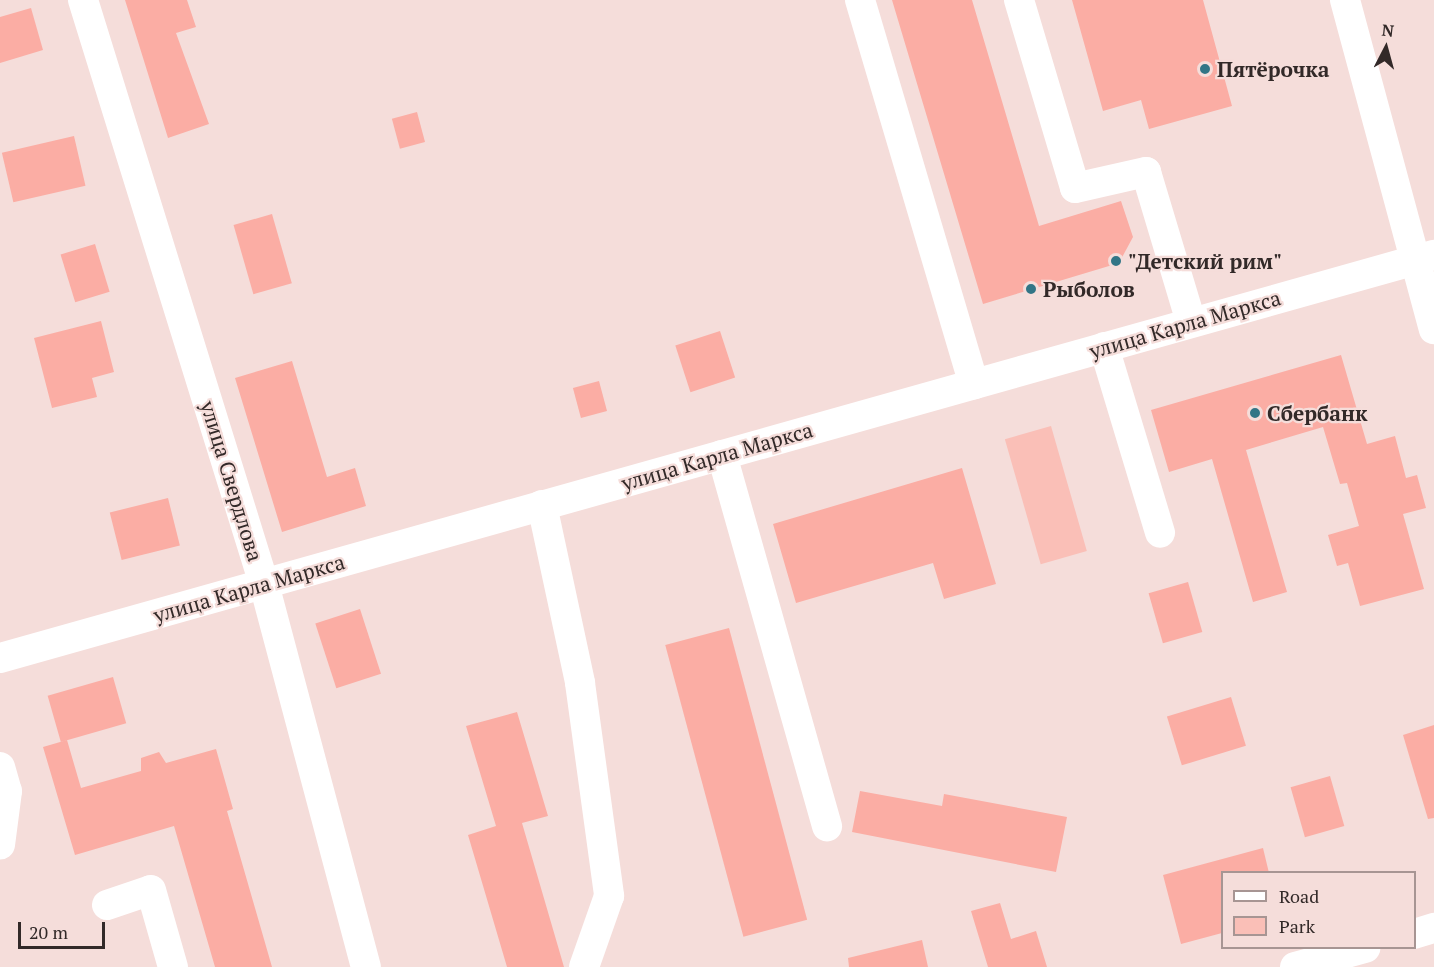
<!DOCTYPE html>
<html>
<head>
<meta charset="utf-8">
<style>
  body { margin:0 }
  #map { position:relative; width:1434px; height:967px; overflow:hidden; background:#f5ddda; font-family:"PT Serif",serif }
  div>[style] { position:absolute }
  .green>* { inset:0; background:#fabfb7; transform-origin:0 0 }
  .building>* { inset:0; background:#fbada4; transform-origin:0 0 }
  .minor>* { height:30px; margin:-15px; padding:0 15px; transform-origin:15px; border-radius:15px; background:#fff }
  .dots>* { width:16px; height:16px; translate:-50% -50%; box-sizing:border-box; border:3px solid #f5ddda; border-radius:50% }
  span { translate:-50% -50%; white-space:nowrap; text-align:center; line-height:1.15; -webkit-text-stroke:4.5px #f5ddda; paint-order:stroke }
  .poi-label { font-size:21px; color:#322928; font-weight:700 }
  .left { translate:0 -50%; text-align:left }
  .street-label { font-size:21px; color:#322928 }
  .legend { position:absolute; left:1221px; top:871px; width:195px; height:78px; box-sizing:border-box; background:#f5ddda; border:2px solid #a79593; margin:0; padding:8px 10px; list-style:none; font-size:18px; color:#322928 }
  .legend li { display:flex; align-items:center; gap:12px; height:30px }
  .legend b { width:30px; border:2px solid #a79593 }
  .north { position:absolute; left:1356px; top:18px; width:60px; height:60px; -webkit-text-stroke:4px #f5ddda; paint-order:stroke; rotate:6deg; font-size:16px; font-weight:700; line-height:24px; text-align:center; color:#322928 }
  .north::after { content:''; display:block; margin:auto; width:21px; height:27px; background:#322928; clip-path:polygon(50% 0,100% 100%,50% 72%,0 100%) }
  .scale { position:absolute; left:18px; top:922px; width:87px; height:27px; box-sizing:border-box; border:3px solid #322928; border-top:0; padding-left:8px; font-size:18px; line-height:21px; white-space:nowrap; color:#322928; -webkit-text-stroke:4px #f5ddda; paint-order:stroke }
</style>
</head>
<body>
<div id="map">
  <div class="green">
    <div style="left:1051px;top:426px;width:130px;height:48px;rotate:74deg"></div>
  </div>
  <div class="building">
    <div style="clip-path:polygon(125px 0,187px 0,196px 27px,176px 33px,209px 124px,168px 138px)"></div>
    <div style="clip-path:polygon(892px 0,972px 0,1039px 226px,1121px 201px,1133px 237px,1119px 263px,983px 304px)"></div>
    <div style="clip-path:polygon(1072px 0,1203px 0,1232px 106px,1149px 129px,1141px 100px,1103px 111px)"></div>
    <div style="clip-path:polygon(31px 8px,43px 50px,0 63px,0 17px)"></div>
    <div style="left:417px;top:112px;width:31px;height:26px;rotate:75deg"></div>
    <div style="left:74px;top:136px;width:51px;height:74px;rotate:77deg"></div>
    <div style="left:272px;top:214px;width:72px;height:40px;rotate:74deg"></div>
    <div style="left:95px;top:244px;width:50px;height:36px;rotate:73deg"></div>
    <div style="clip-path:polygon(101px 321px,114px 372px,92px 378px,97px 397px,52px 408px,34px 338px)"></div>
    <div style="left:720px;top:331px;width:49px;height:47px;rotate:72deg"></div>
    <div style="clip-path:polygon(1341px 355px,1367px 444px,1395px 436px,1406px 478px,1417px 475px,1426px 508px,1403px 514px,1424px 589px,1360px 606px,1348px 563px,1337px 566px,1328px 535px,1359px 526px,1347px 483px,1340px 484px,1323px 427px,1246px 450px,1287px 592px,1253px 602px,1212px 459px,1169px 472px,1151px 410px)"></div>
    <div style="clip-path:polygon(292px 361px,327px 477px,355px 468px,366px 506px,282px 532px,235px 378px)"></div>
    <div style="left:599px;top:381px;width:31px;height:27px;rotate:75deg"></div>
    <div style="clip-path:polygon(962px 468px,996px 584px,944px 599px,933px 563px,796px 603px,773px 524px)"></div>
    <div style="left:168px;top:498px;width:49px;height:60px;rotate:76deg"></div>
    <div style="left:1188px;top:582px;width:52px;height:41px;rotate:74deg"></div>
    <div style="left:360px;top:609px;width:68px;height:47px;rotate:72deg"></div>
    <div style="left:729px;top:628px;width:302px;height:66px;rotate:75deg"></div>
    <div style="left:113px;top:677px;width:48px;height:68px;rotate:74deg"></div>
    <div style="left:1231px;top:697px;width:51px;height:67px;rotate:73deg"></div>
    <div style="clip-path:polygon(517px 712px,548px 816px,522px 823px,564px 967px,507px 967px,468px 835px,496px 826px,466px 726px)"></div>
    <div style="clip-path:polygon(1434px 725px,1434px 818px,1428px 819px,1403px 735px)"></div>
    <div style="clip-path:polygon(67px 740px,81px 788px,141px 771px,141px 758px,159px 752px,166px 763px,216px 749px,233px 809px,227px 811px,272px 967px,215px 967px,174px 826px,75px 855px,43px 747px)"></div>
    <div style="left:1330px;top:776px;width:52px;height:41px;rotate:74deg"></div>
    <div style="clip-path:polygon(860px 791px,942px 806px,944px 794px,1067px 817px,1056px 872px,852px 832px)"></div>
    <div style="clip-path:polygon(1263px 848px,1269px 873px,1222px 873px,1222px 933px,1181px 944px,1163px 875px)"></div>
    <div style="clip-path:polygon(1000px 903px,1011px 939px,1036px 931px,1047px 967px,988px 967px,971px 911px)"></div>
    <div style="clip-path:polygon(922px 940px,928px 967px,849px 967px,848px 958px)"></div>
  </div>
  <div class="minor">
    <div style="left:83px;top:0;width:611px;rotate:72.78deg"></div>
    <div style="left:264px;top:584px;width:396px;rotate:75.1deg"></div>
    <div style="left:860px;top:0;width:401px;rotate:73.5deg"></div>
    <div style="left:1019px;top:0;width:196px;rotate:73.4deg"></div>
    <div style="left:1075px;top:188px;width:73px;rotate:-12.7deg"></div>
    <div style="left:1146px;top:172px;width:157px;rotate:73.3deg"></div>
    <div style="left:1345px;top:0;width:341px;rotate:74.9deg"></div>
    <div style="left:1104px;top:347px;width:194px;rotate:73.2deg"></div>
    <div style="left:722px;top:455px;width:386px;rotate:74.2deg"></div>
    <div style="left:542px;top:505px;width:182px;rotate:77.9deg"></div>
    <div style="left:580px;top:683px;width:215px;rotate:82.2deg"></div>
    <div style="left:609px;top:896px;width:75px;rotate:109.4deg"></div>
    <div style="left:0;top:658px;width:1490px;rotate:-15.7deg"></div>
    <div style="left:0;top:767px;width:25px;rotate:74deg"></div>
    <div style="left:7px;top:791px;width:54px;rotate:97.4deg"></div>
    <div style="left:107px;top:905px;width:46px;rotate:-18.8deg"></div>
    <div style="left:151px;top:890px;width:80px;rotate:74.1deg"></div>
    <div style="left:1414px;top:934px;width:21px;rotate:-17deg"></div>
    <div style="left:1295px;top:967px;width:73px;rotate:-15.2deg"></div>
  </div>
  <div class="dots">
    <div style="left:1205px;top:69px;background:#327586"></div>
    <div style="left:1116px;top:261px;background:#327586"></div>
    <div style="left:1031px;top:289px;background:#327586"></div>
    <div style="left:1255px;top:413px;background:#327586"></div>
  </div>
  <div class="poi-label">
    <span class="left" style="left:1217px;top:69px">Пятёрочка</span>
    <span class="left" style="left:1128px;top:261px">"Детский рим"</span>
    <span class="left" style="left:1043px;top:289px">Рыболов</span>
    <span class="left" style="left:1267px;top:413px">Сбербанк</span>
  </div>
  <div class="street-label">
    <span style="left:1185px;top:324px;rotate:-16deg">улица Карла Маркса</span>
    <span style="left:717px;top:456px;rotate:-16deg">улица Карла Маркса</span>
    <span style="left:232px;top:481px;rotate:73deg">улица Свердлова</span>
    <span style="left:249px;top:588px;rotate:-16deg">улица Карла Маркса</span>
  </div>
  <ul class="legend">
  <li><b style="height:8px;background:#fff"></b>Road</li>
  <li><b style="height:16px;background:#fabfb7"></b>Park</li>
  </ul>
  <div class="north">N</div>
  <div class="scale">20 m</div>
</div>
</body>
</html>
